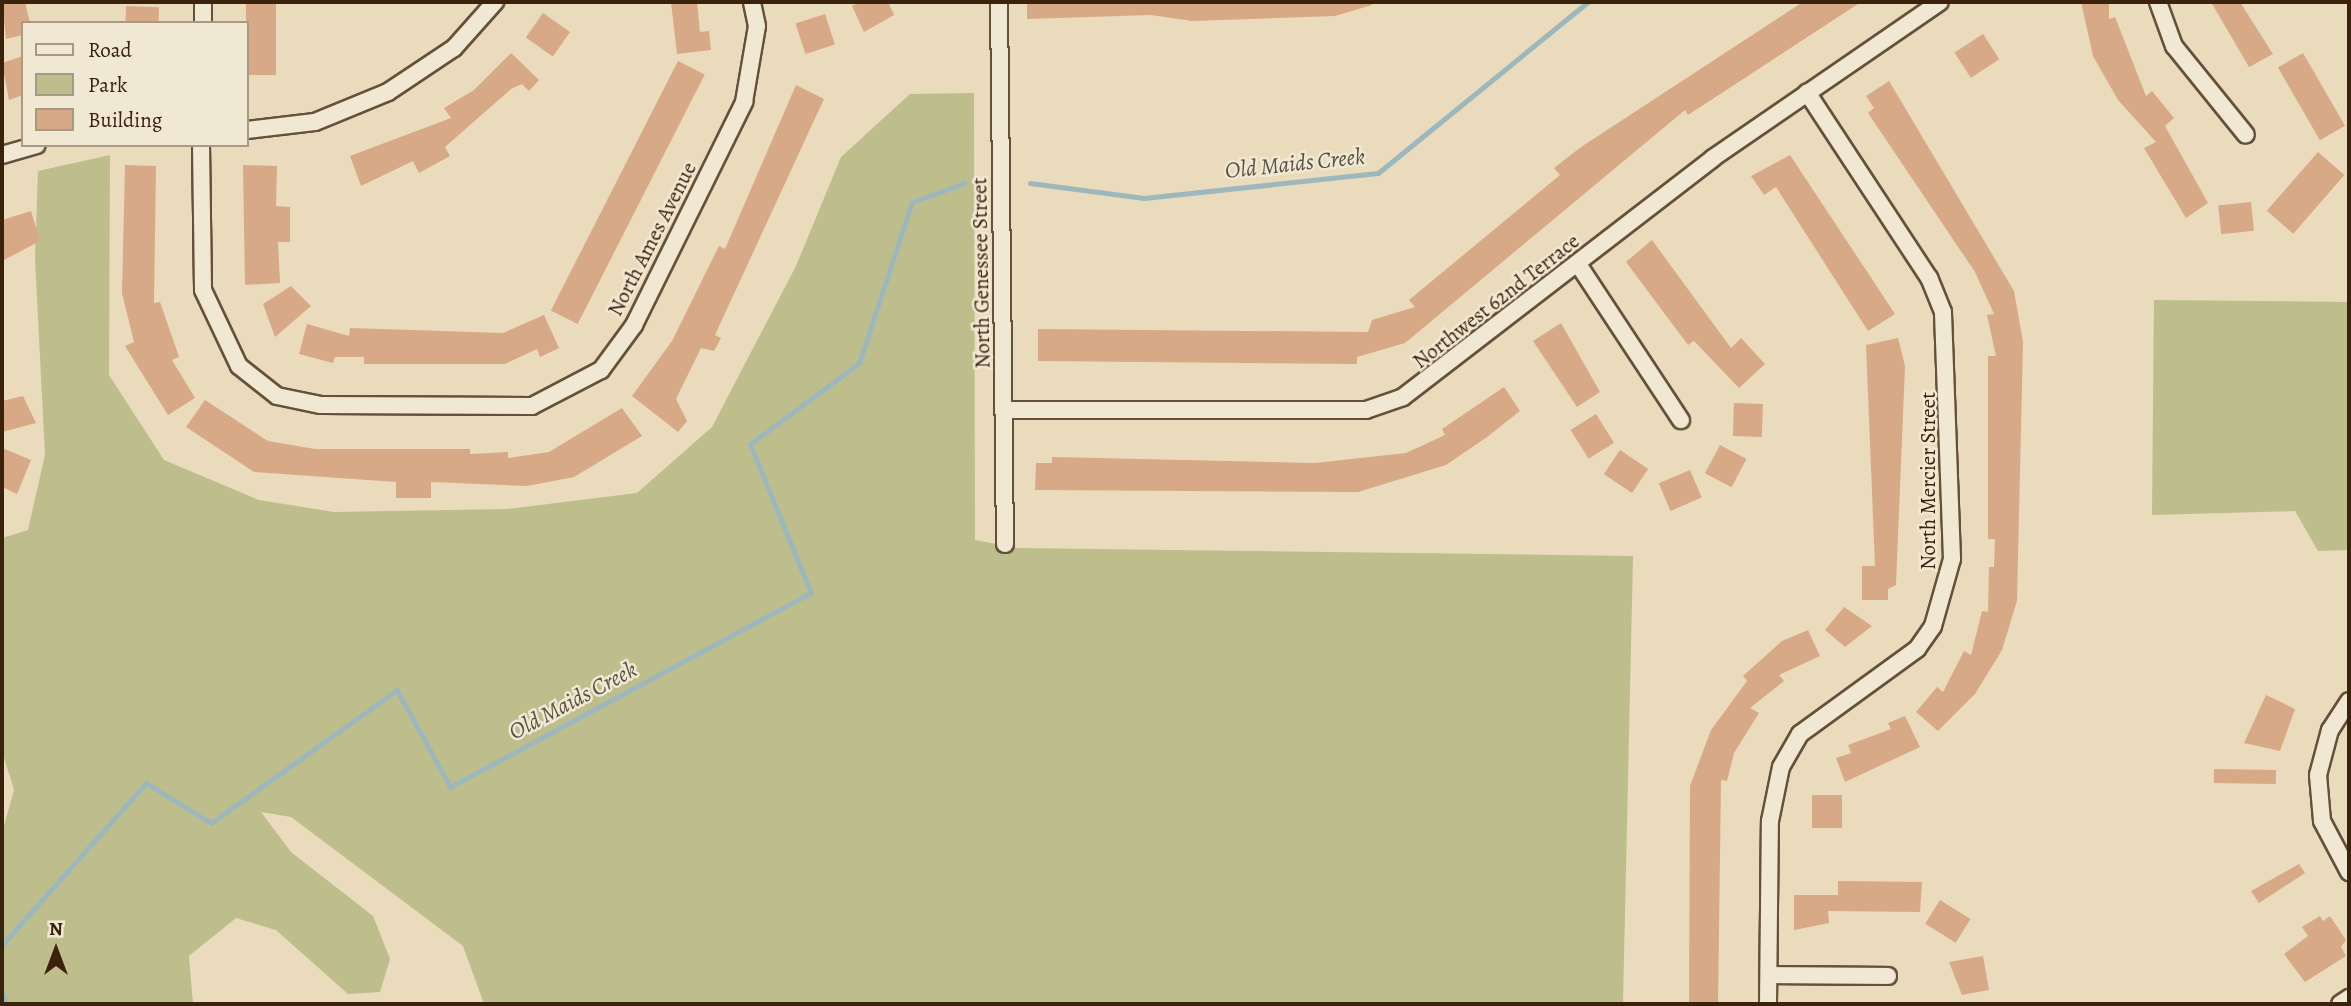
<!DOCTYPE html>
<html>
<head>
<meta charset="utf-8">
<style>
  body { margin:0 }
  #map { position:relative; width:2351px; height:1006px; overflow:hidden; background:#e9dbbc; font-family:Alegreya,serif }
  div>[style] { position:absolute }
  .green>* { inset:0; background:#bebe8c }
  .stream>* { height:5px; margin:-2.5px; padding:0 2.5px; transform-origin:2.5px; border-radius:2.5px; background:#9db8bd }
  .building>* { inset:0; background:#d8a986; transform-origin:0 0 }
  .roads { filter:drop-shadow(2px 0 #665039) drop-shadow(-2px 0 #665039) drop-shadow(0 2px #665039) drop-shadow(0 -2px #665039) }
  .street>* { height:16px; margin:-8px; padding:0 8px; transform-origin:8px; border-radius:8px; background:#f1e8d3 }
  span { translate:-50% -50%; white-space:nowrap; text-align:center; line-height:1.15; -webkit-text-stroke:5px #f1e8d3; paint-order:stroke }
  .street-label { font-size:21px; color:#3b220d }
  .water-label { font-size:23px; color:#584f42; font-style:italic }
  .frame { position:absolute; inset:0; border:4px solid #3b220d; pointer-events:none }
  .legend { position:absolute; left:21px; top:21px; width:228px; height:126px; box-sizing:border-box; background:#f1e8d3; border:2px solid #a89984; margin:0; padding:9px 12px; list-style:none; font-size:21px; color:#3b220d }
  .legend li { display:flex; align-items:center; gap:14px; height:35px }
  .legend b { width:35px; border:2px solid #a89984 }
  .north { position:absolute; left:21px; top:915px; width:70px; height:70px; -webkit-text-stroke:5px #f1e8d3; paint-order:stroke; rotate:0deg; font-size:19px; font-weight:700; line-height:28px; text-align:center; color:#3b220d }
  .north::after { content:''; display:block; margin:auto; width:24px; height:32px; background:#3b220d; clip-path:polygon(50% 0,100% 100%,50% 72%,0 100%) }
</style>
</head>
<body>
<div id="map">
  <div class="green">
    <div style="clip-path:polygon(974px 93px,975px 540px,1018px 548px,1633px 556px,1623px 1004px,484px 1004px,463px 946px,291px 817px,261px 812px,291px 852px,373px 916px,390px 959px,380px 992px,348px 994px,276px 930px,236px 918px,189px 956px,193px 1004px,2px 1004px,2px 833px,14px 790px,2px 751px,2px 538px,28px 530px,45px 455px,35px 259px,38px 171px,110px 155px,109px 375px,164px 460px,259px 500px,334px 512px,507px 509px,637px 493px,712px 427px,796px 266px,841px 157px,910px 94px)"></div>
    <div style="clip-path:polygon(2154px 300px,2349px 302px,2349px 550px,2318px 551px,2295px 511px,2152px 515px)"></div>
  </div>
  <div class="stream">
    <div style="left:1030px;top:183px;width:115px;rotate:7.5deg"></div>
    <div style="left:1144px;top:198px;width:235px;rotate:-6.1deg"></div>
    <div style="left:1378px;top:173px;width:271px;rotate:-39.2deg"></div>
    <div style="left:2px;top:945px;width:217px;rotate:-48.4deg"></div>
    <div style="left:146px;top:783px;width:76px;rotate:31.6deg"></div>
    <div style="left:211px;top:823px;width:229px;rotate:-35.6deg"></div>
    <div style="left:397px;top:690px;width:111px;rotate:61.3deg"></div>
    <div style="left:450px;top:787px;width:410px;rotate:-28.3deg"></div>
    <div style="left:811px;top:593px;width:161px;rotate:-112.3deg"></div>
    <div style="left:750px;top:444px;width:136px;rotate:-36.6deg"></div>
    <div style="left:859px;top:363px;width:169px;rotate:-71.8deg"></div>
    <div style="left:912px;top:202px;width:56px;rotate:-19.7deg"></div>
    <div style="left:2px;top:990px;width:15px;rotate:74deg"></div>
  </div>
  <div class="building">
    <div style="clip-path:polygon(2px 2px,25px 2px,30px 23px,23px 23px,23px 35px,6px 39px)"></div>
    <div style="left:246px;top:2px;width:30px;height:73px"></div>
    <div style="clip-path:polygon(671px 2px,697px 2px,700px 32px,709px 31px,711px 50px,677px 54px)"></div>
    <div style="clip-path:polygon(860px 2px,888px 2px,894px 15px,864px 32px,852px 6px)"></div>
    <div style="clip-path:polygon(1027px 2px,1371px 2px,1372px 5px,1335px 16px,1192px 21px,1151px 15px,1027px 19px)"></div>
    <div style="clip-path:polygon(1803px 2px,1861px 2px,1688px 115px,1685px 110px,1405px 343px,1357px 357px,1357px 364px,1038px 361px,1038px 329px,1368px 332px,1372px 320px,1415px 307px,1409px 300px,1560px 175px,1554px 168px,1581px 147px)"></div>
    <div style="clip-path:polygon(2081px 2px,2109px 2px,2109px 19px,2115px 17px,2146px 96px,2152px 91px,2174px 118px,2165px 126px,2208px 203px,2186px 218px,2144px 148px,2156px 142px,2118px 100px,2093px 56px)"></div>
    <div style="clip-path:polygon(2211px 2px,2240px 2px,2273px 54px,2249px 67px)"></div>
    <div style="left:126px;top:6px;width:33px;height:17px;rotate:2deg"></div>
    <div style="left:543px;top:13px;width:33px;height:30px;rotate:35deg"></div>
    <div style="left:825px;top:14px;width:32px;height:31px;rotate:72deg"></div>
    <div style="left:1983px;top:34px;width:30px;height:34px;rotate:57deg"></div>
    <div style="clip-path:polygon(511px 53px,539px 80px,529px 91px,522px 84px,511px 89px,445px 147px,450px 156px,419px 173px,413px 161px,361px 186px,350px 156px,451px 118px,444px 108px,474px 90px)"></div>
    <div style="left:2303px;top:53px;width:84px;height:29px;rotate:60deg"></div>
    <div style="clip-path:polygon(23px 56px,23px 95px,9px 100px,2px 63px)"></div>
    <div style="left:678px;top:61px;width:30px;height:280px;rotate:27deg"></div>
    <div style="clip-path:polygon(1889px 81px,2014px 291px,2023px 342px,2017px 601px,2002px 650px,1975px 694px,1938px 731px,1916px 712px,1937px 687px,1943px 692px,1964px 651px,1971px 655px,1982px 611px,1988px 612px,1989px 567px,1994px 567px,1995px 539px,1988px 539px,1988px 356px,1996px 356px,1987px 315px,1994px 314px,1975px 272px,1868px 113px,1874px 108px,1866px 96px)"></div>
    <div style="clip-path:polygon(796px 85px,824px 99px,715px 335px,721px 338px,714px 351px,701px 348px,676px 399px,687px 421px,678px 432px,632px 396px,672px 341px,719px 246px,725px 249px)"></div>
    <div style="left:2318px;top:152px;width:35px;height:78px;rotate:41deg"></div>
    <div style="clip-path:polygon(1790px 155px,1895px 314px,1868px 331px,1776px 187px,1764px 195px,1751px 176px)"></div>
    <div style="clip-path:polygon(125px 165px,156px 166px,154px 303px,160px 302px,179px 357px,172px 360px,195px 398px,168px 415px,125px 346px,134px 342px,122px 293px)"></div>
    <div style="clip-path:polygon(243px 165px,277px 166px,276px 206px,290px 207px,290px 242px,278px 242px,280px 283px,245px 285px)"></div>
    <div style="left:2251px;top:202px;width:29px;height:33px;rotate:84deg"></div>
    <div style="clip-path:polygon(31px 211px,40px 241px,2px 261px,2px 220px)"></div>
    <div style="clip-path:polygon(1652px 240px,1731px 348px,1741px 338px,1765px 364px,1739px 388px,1694px 341px,1688px 345px,1626px 262px)"></div>
    <div style="clip-path:polygon(291px 286px,311px 306px,275px 337px,263px 304px)"></div>
    <div style="clip-path:polygon(544px 315px,559px 348px,540px 357px,537px 349px,505px 364px,364px 364px,364px 357px,335px 357px,333px 363px,299px 354px,307px 324px,349px 336px,350px 328px,503px 333px)"></div>
    <div style="clip-path:polygon(1561px 323px,1600px 392px,1577px 407px,1533px 341px)"></div>
    <div style="clip-path:polygon(1898px 338px,1905px 366px,1896px 585px,1888px 589px,1888px 600px,1862px 600px,1862px 566px,1875px 566px,1866px 345px)"></div>
    <div style="clip-path:polygon(1504px 387px,1520px 411px,1487px 437px,1446px 465px,1358px 492px,1035px 490px,1036px 463px,1052px 463px,1052px 457px,1315px 463px,1406px 453px,1445px 435px,1442px 429px)"></div>
    <div style="clip-path:polygon(23px 396px,36px 423px,2px 432px,2px 401px)"></div>
    <div style="clip-path:polygon(205px 400px,268px 441px,315px 449px,470px 449px,470px 454px,508px 452px,508px 458px,549px 452px,622px 408px,642px 436px,574px 477px,527px 486px,431px 482px,431px 498px,396px 498px,396px 482px,254px 472px,186px 427px)"></div>
    <div style="left:1734px;top:403px;width:29px;height:33px;rotate:2deg"></div>
    <div style="left:1596px;top:414px;width:34px;height:30px;rotate:58deg"></div>
    <div style="left:1720px;top:445px;width:30px;height:32px;rotate:28deg"></div>
    <div style="clip-path:polygon(2px 448px,31px 460px,17px 494px,2px 487px)"></div>
    <div style="left:1620px;top:450px;width:34px;height:29px;rotate:34deg"></div>
    <div style="left:1690px;top:470px;width:30px;height:34px;rotate:67deg"></div>
    <div style="clip-path:polygon(1844px 607px,1872px 626px,1845px 647px,1825px 630px)"></div>
    <div style="clip-path:polygon(1808px 630px,1820px 656px,1779px 675px,1784px 681px,1750px 708px,1759px 713px,1734px 753px,1727px 781px,1721px 780px,1718px 1004px,1689px 1004px,1690px 786px,1711px 730px,1747px 681px,1743px 676px,1782px 641px)"></div>
    <div style="clip-path:polygon(2266px 695px,2295px 709px,2280px 751px,2244px 743px)"></div>
    <div style="clip-path:polygon(1905px 716px,1920px 747px,1845px 782px,1836px 758px,1851px 753px,1848px 745px,1891px 729px,1888px 723px)"></div>
    <div style="left:2214px;top:769px;width:62px;height:14px;rotate:1deg"></div>
    <div style="left:1842px;top:795px;width:33px;height:30px;rotate:90deg"></div>
    <div style="clip-path:polygon(2299px 864px,2305px 873px,2259px 903px,2251px 891px)"></div>
    <div style="clip-path:polygon(1838px 881px,1922px 882px,1920px 912px,1828px 911px,1829px 923px,1794px 930px,1794px 895px,1838px 895px)"></div>
    <div style="left:1940px;top:900px;width:36px;height:28px;rotate:32deg"></div>
    <div style="clip-path:polygon(2320px 916px,2323px 921px,2330px 916px,2346px 940px,2341px 947px,2346px 956px,2305px 982px,2284px 954px,2308px 936px,2302px 927px)"></div>
    <div style="clip-path:polygon(1983px 956px,1989px 990px,1962px 995px,1949px 962px)"></div>
  </div>
  <div class="roads">
    <div class="street">
      <div style="left:999px;top:2px;width:542px;rotate:89.37deg"></div>
      <div style="left:2158px;top:2px;width:47px;rotate:70deg"></div>
      <div style="left:2174px;top:46px;width:114px;rotate:51deg"></div>
      <div style="left:203px;top:23px;width:21px;rotate:-90deg"></div>
      <div style="left:247px;top:130px;width:68px;rotate:-6.7deg"></div>
      <div style="left:315px;top:122px;width:79px;rotate:-22.3deg"></div>
      <div style="left:388px;top:92px;width:79px;rotate:-33.7deg"></div>
      <div style="left:454px;top:48px;width:62px;rotate:-48.3deg"></div>
      <div style="left:201px;top:145px;width:145px;rotate:89.2deg"></div>
      <div style="left:203px;top:290px;width:84px;rotate:64.7deg"></div>
      <div style="left:239px;top:366px;width:48px;rotate:38.3deg"></div>
      <div style="left:277px;top:396px;width:45px;rotate:11.6deg"></div>
      <div style="left:321px;top:405px;width:211px;rotate:0.3deg"></div>
      <div style="left:532px;top:406px;width:78px;rotate:-27.6deg"></div>
      <div style="left:601px;top:370px;width:56px;rotate:-53.7deg"></div>
      <div style="left:634px;top:325px;width:249px;rotate:-63.7deg"></div>
      <div style="left:744px;top:102px;width:77px;rotate:-80.3deg"></div>
      <div style="left:757px;top:26px;width:25px;rotate:-102deg"></div>
      <div style="left:2px;top:155px;width:36px;rotate:-16deg"></div>
      <div style="left:1578px;top:264px;width:187px;rotate:56.6deg"></div>
      <div style="left:1004px;top:410px;width:362px"></div>
      <div style="left:1366px;top:410px;width:39px;rotate:-19deg"></div>
      <div style="left:1403px;top:397px;width:391px;rotate:-37.6deg"></div>
      <div style="left:1713px;top:158px;width:275px;rotate:-34.5deg"></div>
      <div style="left:2349px;top:701px;width:35px;rotate:123deg"></div>
      <div style="left:2330px;top:730px;width:47px;rotate:104.9deg"></div>
      <div style="left:2318px;top:775px;width:46px;rotate:85deg"></div>
      <div style="left:2322px;top:821px;width:58px;rotate:62.1deg"></div>
      <div style="left:1769px;top:975px;width:119px;rotate:0.5deg"></div>
      <div style="left:1768px;top:1004px;width:183px;rotate:-89.4deg"></div>
      <div style="left:1770px;top:821px;width:55px;rotate:-78.5deg"></div>
      <div style="left:1781px;top:767px;width:38px;rotate:-60deg"></div>
      <div style="left:1800px;top:734px;width:145px;rotate:-36deg"></div>
      <div style="left:1917px;top:649px;width:28px;rotate:-55deg"></div>
      <div style="left:1933px;top:626px;width:70px;rotate:-74.2deg"></div>
      <div style="left:1952px;top:559px;width:247px;rotate:-92.1deg"></div>
      <div style="left:1943px;top:312px;width:37px;rotate:-112deg"></div>
      <div style="left:1929px;top:278px;width:222px;rotate:-123.3deg"></div>
      <div style="left:2340px;top:1004px;width:11px;rotate:-34deg"></div>
    </div>
  </div>
  <div class="street-label">
    <span style="left:652px;top:239px;rotate:-63deg">North Ames Avenue</span>
    <span style="left:981px;top:273px;rotate:-91deg">North Genessee Street</span>
    <span style="left:1496px;top:301px;rotate:-38deg">Northwest 62nd Terrace</span>
    <span style="left:1928px;top:481px;rotate:-90deg">North Mercier Street</span>
  </div>
  <div class="water-label">
    <span style="left:1295px;top:164px;rotate:-6deg">Old Maids Creek</span>
    <span style="left:573px;top:701px;rotate:-28deg">Old Maids Creek</span>
  </div>
  <div class="frame"></div>
  <ul class="legend">
  <li><b style="height:9px;background:#f1e8d3"></b>Road</li>
  <li><b style="height:19px;background:#bebe8c"></b>Park</li>
  <li><b style="height:19px;background:#d8a986"></b>Building</li>
  </ul>
  <div class="north">N</div>
</div>
</body>
</html>
